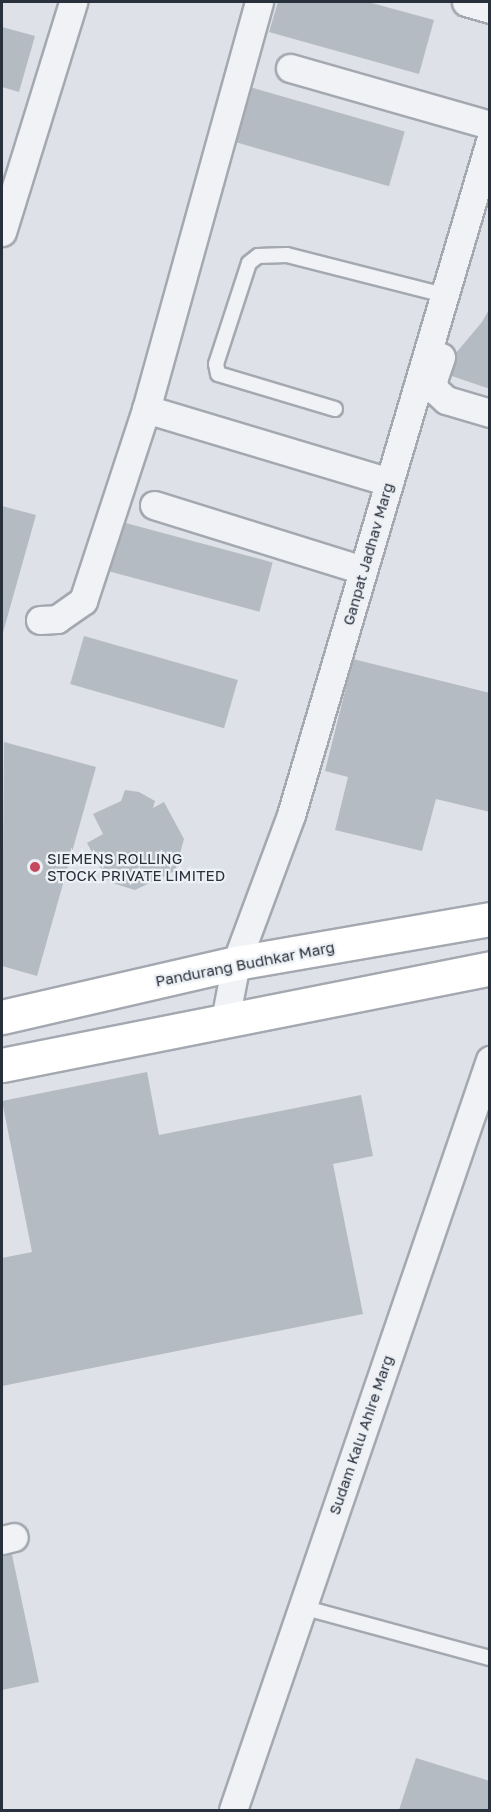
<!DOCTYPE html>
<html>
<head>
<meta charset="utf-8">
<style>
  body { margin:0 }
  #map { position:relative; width:491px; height:1812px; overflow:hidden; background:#dee1e7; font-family:"Golos Text",sans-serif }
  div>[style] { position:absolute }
  .building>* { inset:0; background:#b5bbc3; transform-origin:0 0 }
  .roads { filter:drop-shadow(2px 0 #a4a8b0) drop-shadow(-2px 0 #a4a8b0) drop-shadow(0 2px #a4a8b0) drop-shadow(0 -2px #a4a8b0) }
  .lane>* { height:14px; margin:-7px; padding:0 7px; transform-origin:7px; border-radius:7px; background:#f0f2f5 }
  .street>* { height:27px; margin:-13.5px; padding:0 13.5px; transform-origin:13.5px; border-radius:13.5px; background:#f0f2f5 }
  .secondary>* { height:33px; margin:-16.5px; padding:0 16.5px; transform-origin:16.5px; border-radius:16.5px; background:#fff }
  .dots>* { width:16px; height:16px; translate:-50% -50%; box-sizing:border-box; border:3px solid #edf0f4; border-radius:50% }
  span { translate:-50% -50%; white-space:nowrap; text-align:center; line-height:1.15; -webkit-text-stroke:4.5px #edf0f4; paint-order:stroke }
  .street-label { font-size:15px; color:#28303c }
  .poi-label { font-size:15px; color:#28303c }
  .left { translate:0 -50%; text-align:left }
  .frame { position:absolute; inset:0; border:3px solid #28303c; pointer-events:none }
</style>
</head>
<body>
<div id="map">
  <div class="building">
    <div style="clip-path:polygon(278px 2px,368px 2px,434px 20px,419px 74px,269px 32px)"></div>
    <div style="clip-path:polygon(2px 27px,35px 36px,19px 92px,2px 87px)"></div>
    <div style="left:250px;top:87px;width:161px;height:57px;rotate:16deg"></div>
    <div style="clip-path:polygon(490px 308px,490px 389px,440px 372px,482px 322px)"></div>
    <div style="clip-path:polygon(2px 506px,36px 515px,2px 636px)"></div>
    <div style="left:122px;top:522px;width:156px;height:51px;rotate:15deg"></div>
    <div style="left:84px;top:636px;width:160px;height:50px;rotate:16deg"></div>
    <div style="clip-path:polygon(353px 659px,490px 693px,490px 812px,436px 799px,422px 851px,335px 830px,348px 777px,325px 771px)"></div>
    <div style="clip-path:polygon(4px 742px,96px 767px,37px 976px,2px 966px)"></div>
    <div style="clip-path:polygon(125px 790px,139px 792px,155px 801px,153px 808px,164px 802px,184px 839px,175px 871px,135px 890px,112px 883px,113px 877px,107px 880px,87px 843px,103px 834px,93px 814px,121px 801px)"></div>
    <div style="clip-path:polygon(147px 1072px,159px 1135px,361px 1095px,373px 1156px,333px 1164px,363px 1314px,2px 1386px,2px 1258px,32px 1252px,2px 1101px)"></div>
    <div style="clip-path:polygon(11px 1550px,39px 1682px,2px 1690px,2px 1552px)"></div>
    <div style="clip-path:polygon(416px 1758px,490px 1781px,490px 1810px,399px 1810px)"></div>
  </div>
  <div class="roads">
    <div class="lane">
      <div style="left:335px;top:409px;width:122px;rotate:-163.3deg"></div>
      <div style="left:218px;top:374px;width:10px;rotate:-101deg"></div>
      <div style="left:216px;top:364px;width:106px;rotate:-71.9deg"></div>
      <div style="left:249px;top:263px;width:11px;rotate:-38deg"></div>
      <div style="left:258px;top:256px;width:29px;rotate:-2deg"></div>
      <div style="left:287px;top:255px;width:162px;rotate:14.3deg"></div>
      <div style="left:302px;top:1607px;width:195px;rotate:15.2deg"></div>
    </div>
    <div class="street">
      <div style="left:259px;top:2px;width:422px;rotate:105.5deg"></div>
      <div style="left:146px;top:409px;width:254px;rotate:16.7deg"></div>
      <div style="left:466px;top:2px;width:25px;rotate:16deg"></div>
      <div style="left:290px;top:68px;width:208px;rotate:15.9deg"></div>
      <div style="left:2px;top:232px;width:241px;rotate:-72.8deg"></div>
      <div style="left:441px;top:357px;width:24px;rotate:109deg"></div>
      <div style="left:433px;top:380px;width:10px;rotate:79deg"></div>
      <div style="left:435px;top:390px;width:15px;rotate:42deg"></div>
      <div style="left:446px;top:400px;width:46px;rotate:16.5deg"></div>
      <div style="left:154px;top:505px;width:219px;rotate:17.3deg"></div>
      <div style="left:40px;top:620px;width:17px;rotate:-3deg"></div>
      <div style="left:57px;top:619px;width:32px;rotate:-35deg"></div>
      <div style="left:83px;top:601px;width:202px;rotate:-71.8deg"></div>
      <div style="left:225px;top:1020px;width:58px;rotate:-79.1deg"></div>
      <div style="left:236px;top:963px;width:158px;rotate:-69.6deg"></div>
      <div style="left:291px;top:815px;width:703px;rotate:-73.55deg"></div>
      <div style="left:2px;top:1540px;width:12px;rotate:-14deg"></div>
      <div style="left:233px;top:1810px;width:793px;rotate:-71.09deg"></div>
    </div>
    <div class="secondary">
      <div style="left:2px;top:1017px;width:240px;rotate:-13deg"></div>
      <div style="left:236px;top:963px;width:258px;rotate:-9.8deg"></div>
      <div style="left:2px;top:1065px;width:498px;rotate:-11.2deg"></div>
    </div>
  </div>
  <div class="dots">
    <div style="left:35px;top:867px;background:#c6485f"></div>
  </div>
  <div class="street-label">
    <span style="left:368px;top:554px;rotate:-74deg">Ganpat Jadhav Marg</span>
    <span style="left:245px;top:964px;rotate:-11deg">Pandurang Budhkar Marg</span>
    <span style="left:361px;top:1435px;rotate:-71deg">Sudam Kalu Ahire Marg</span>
  </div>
  <div class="poi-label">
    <span class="left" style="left:47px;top:867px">SIEMENS ROLLING<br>STOCK PRIVATE LIMITED</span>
  </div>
  <div class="frame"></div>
</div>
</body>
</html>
